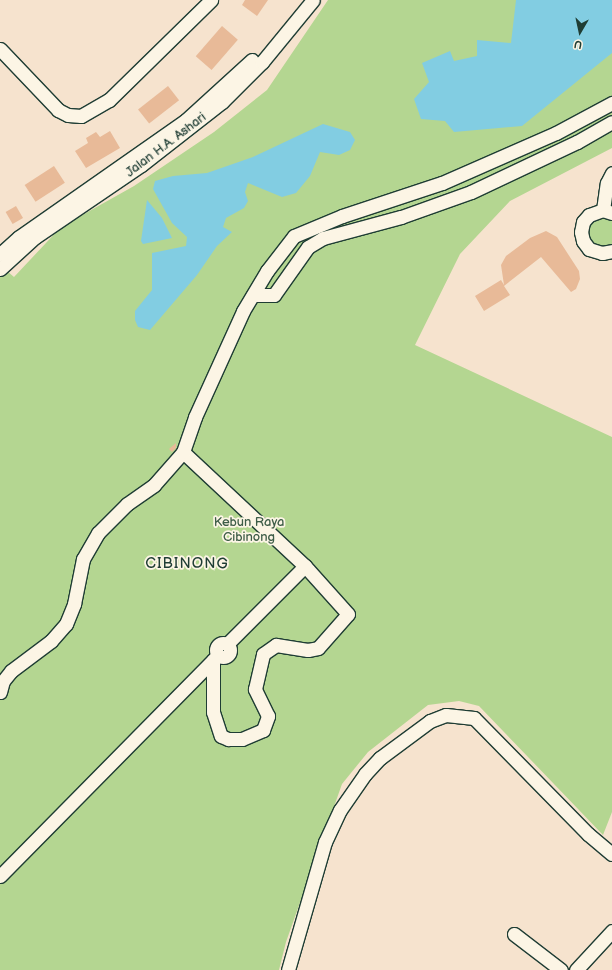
<!DOCTYPE html>
<html>
<head>
<meta charset="utf-8">
<style>
  body { margin:0 }
  #map { position:relative; width:612px; height:970px; overflow:hidden; background:#f6e3ce; font-family:"Balsamiq Sans",sans-serif }
  div>[style] { position:absolute }
  .green>* { inset:0; background:#b4d691 }
  .water>* { inset:0; background:#82cde2 }
  .building>* { inset:0; background:#e8ba98; transform-origin:0 0 }
  .roads { filter:drop-shadow(1px 0 #1f3d34) drop-shadow(-1px 0 #1f3d34) drop-shadow(0 1px #1f3d34) drop-shadow(0 -1px #1f3d34) }
  .minor>* { height:13px; margin:-6.5px; padding:0 6.5px; transform-origin:6.5px; border-radius:6.5px; background:#fcf5e5 }
  .minor>.ring { margin:-6.5px; padding:0; box-sizing:content-box; background:none; border:13px solid #fcf5e5; border-radius:50% }
  span { translate:-50% -50%; white-space:nowrap; text-align:center; line-height:1.15; -webkit-text-stroke:3.5px #fcf5e5; paint-order:stroke }
  .street-label { font-size:13px; color:#1f3d34 }
  .park-label { font-size:13px; color:#3d5c47 }
  .quarter-label { font-size:15px; color:#1f3d34; letter-spacing:1px }
  .north { position:absolute; left:560px; top:12px; width:40px; height:40px; -webkit-text-stroke:3px #fcf5e5; paint-order:stroke; rotate:189deg; font-size:11px; font-weight:700; line-height:16px; text-align:center; color:#1f3d34 }
  .north::after { content:''; display:block; margin:auto; width:14px; height:18px; background:#1f3d34; clip-path:polygon(50% 0,100% 100%,50% 72%,0 100%) }
</style>
</head>
<body>
<div id="map">
  <div class="green">
    <div style="clip-path:polygon(328px 0,612px 0,612px 148px,510px 201px,460px 254px,415px 345px,612px 437px,612px 812px,603px 835px,479px 706px,459px 701px,428px 705px,368px 752px,342px 784px,286px 942px,279px 970px,0 970px,0 265px,14px 277px,61px 227px,134px 186px,214px 132px,267px 90px)"></div>
    <div style="clip-path:polygon(598px 215px,612px 217px,612px 247px,607px 250px,588px 243px,587px 223px)"></div>
  </div>
  <div class="water">
    <div style="clip-path:polygon(516px 0,612px 0,612px 53px,522px 126px,454px 132px,445px 121px,421px 119px,414px 99px,429px 82px,422px 63px,450px 51px,454px 61px,477px 56px,477px 40px,511px 43px)"></div>
    <div style="clip-path:polygon(323px 124px,350px 132px,355px 140px,350px 150px,339px 155px,320px 152px,310px 176px,296px 193px,282px 197px,248px 183px,245px 192px,248px 201px,244px 208px,226px 218px,223px 227px,232px 232px,217px 246px,197px 275px,150px 330px,138px 327px,135px 320px,135px 311px,152px 290px,152px 253px,186px 246px,187px 237px,172px 223px,153px 189px,155px 181px,173px 176px,207px 173px,253px 157px)"></div>
    <div style="clip-path:polygon(147px 200px,162px 218px,172px 238px,143px 244px,141px 241px)"></div>
  </div>
  <div class="building">
    <div style="clip-path:polygon(245px 0,268px 0,257px 16px,242px 5px)"></div>
    <div style="left:222px;top:26px;width:21px;height:40px;rotate:41deg"></div>
    <div style="left:168px;top:86px;width:18px;height:38px;rotate:52deg"></div>
    <div style="clip-path:polygon(110px 131px,120px 148px,86px 168px,75px 151px,88px 143px,86px 138px,96px 132px,100px 137px)"></div>
    <div style="left:54px;top:166px;width:20px;height:35px;rotate:57deg"></div>
    <div style="left:16px;top:206px;width:14px;height:12px;rotate:60deg"></div>
    <div style="clip-path:polygon(546px 231px,557px 237px,579px 271px,580px 279px,576px 289px,571px 292px,541px 257px,504px 286px,510px 295px,484px 311px,475px 296px,501px 280px,504px 285px,501px 265px,506px 256px,530px 238px)"></div>
    <div style="clip-path:polygon(176px 443px,176px 448px,172px 452px,169px 449px)"></div>
  </div>
  <div class="roads">
    <div class="minor">
      <div style="left:0;top:49px;width:84px;rotate:46.4deg"></div>
      <div style="left:58px;top:110px;width:11px;rotate:27deg"></div>
      <div style="left:68px;top:115px;width:13px;rotate:4deg"></div>
      <div style="left:81px;top:116px;width:32px;rotate:-30deg"></div>
      <div style="left:109px;top:100px;width:143px;rotate:-44.4deg"></div>
      <div style="left:603px;top:210px;width:27px;rotate:-82deg"></div>
      <div style="left:607px;top:183px;width:11px;rotate:-63deg"></div>
      <div style="left:612px;top:213px;width:9px;rotate:-162deg"></div>
      <div style="left:603px;top:210px;width:15px;rotate:160deg"></div>
      <div style="left:589px;top:215px;width:9px;rotate:131deg"></div>
      <div style="left:583px;top:222px;width:10px;rotate:101deg"></div>
      <div style="left:581px;top:232px;width:9px;rotate:77deg"></div>
      <div style="left:583px;top:241px;width:10px;rotate:53deg"></div>
      <div style="left:589px;top:249px;width:14px;rotate:17deg"></div>
      <div style="left:602px;top:253px;width:10px;rotate:-11deg"></div>
      <div style="left:0;top:254px;width:25px;rotate:-42deg"></div>
      <div style="left:19px;top:237px;width:204px;rotate:-35deg"></div>
      <div style="left:186px;top:120px;width:89px;rotate:-42.3deg"></div>
      <div style="left:0;top:269px;width:47px;rotate:-42.4deg"></div>
      <div style="left:35px;top:237px;width:128px;rotate:-34.2deg"></div>
      <div style="left:141px;top:165px;width:103px;rotate:-37.9deg"></div>
      <div style="left:222px;top:102px;width:57px;rotate:-45deg"></div>
      <div style="left:262px;top:62px;width:80px;rotate:-50.6deg"></div>
      <div style="left:253px;top:295px;width:21px"></div>
      <div style="left:274px;top:295px;width:59px;rotate:-54.7deg"></div>
      <div style="left:308px;top:247px;width:17px;rotate:-31deg"></div>
      <div style="left:323px;top:238px;width:81px;rotate:-15.1deg"></div>
      <div style="left:401px;top:217px;width:74px;rotate:-19.7deg"></div>
      <div style="left:471px;top:192px;width:117px;rotate:-25.3deg"></div>
      <div style="left:577px;top:142px;width:40px;rotate:-29.7deg"></div>
      <div style="left:183px;top:452px;width:167px;rotate:43.1deg"></div>
      <div style="left:305px;top:566px;width:110px;rotate:135deg"></div>
      <div class="ring" style="left:216px;top:643px;width:1px;height:1px"></div>
      <div style="left:213px;top:660px;width:52px;rotate:90deg"></div>
      <div style="left:213px;top:712px;width:25px;rotate:72deg"></div>
      <div style="left:221px;top:736px;width:8px;rotate:23deg"></div>
      <div style="left:228px;top:739px;width:14px"></div>
      <div style="left:242px;top:739px;width:23px;rotate:-23deg"></div>
      <div style="left:263px;top:730px;width:15px;rotate:-70deg"></div>
      <div style="left:268px;top:716px;width:30px;rotate:-116deg"></div>
      <div style="left:255px;top:689px;width:36px;rotate:-77deg"></div>
      <div style="left:263px;top:654px;width:16px;rotate:-35deg"></div>
      <div style="left:276px;top:645px;width:32px;rotate:9deg"></div>
      <div style="left:308px;top:650px;width:10px;rotate:-11deg"></div>
      <div style="left:318px;top:648px;width:45px;rotate:-48.6deg"></div>
      <div style="left:348px;top:614px;width:64px;rotate:-131.9deg"></div>
      <div style="left:0;top:692px;width:11px;rotate:-75deg"></div>
      <div style="left:3px;top:681px;width:13px;rotate:-51deg"></div>
      <div style="left:11px;top:671px;width:50px;rotate:-36.9deg"></div>
      <div style="left:51px;top:641px;width:23px;rotate:-49deg"></div>
      <div style="left:66px;top:624px;width:22px;rotate:-68deg"></div>
      <div style="left:74px;top:604px;width:46px;rotate:-78.7deg"></div>
      <div style="left:83px;top:559px;width:30px;rotate:-60deg"></div>
      <div style="left:98px;top:533px;width:41px;rotate:-45deg"></div>
      <div style="left:127px;top:504px;width:33px;rotate:-35deg"></div>
      <div style="left:154px;top:485px;width:44px;rotate:-48.7deg"></div>
      <div style="left:183px;top:452px;width:37px;rotate:-71deg"></div>
      <div style="left:195px;top:417px;width:116px;rotate:-65.6deg"></div>
      <div style="left:243px;top:311px;width:47px;rotate:-59deg"></div>
      <div style="left:267px;top:271px;width:44px;rotate:-52.4deg"></div>
      <div style="left:294px;top:236px;width:52px;rotate:-22.6deg"></div>
      <div style="left:342px;top:216px;width:105px;rotate:-18.3deg"></div>
      <div style="left:442px;top:183px;width:124px;rotate:-23.7deg"></div>
      <div style="left:556px;top:133px;width:64px;rotate:-28.2deg"></div>
      <div style="left:0;top:876px;width:308px;rotate:-45.4deg"></div>
      <div style="left:514px;top:934px;width:59px;rotate:37.5deg"></div>
      <div style="left:288px;top:970px;width:133px;rotate:-73.9deg"></div>
      <div style="left:325px;top:842px;width:35px;rotate:-65deg"></div>
      <div style="left:340px;top:810px;width:44px;rotate:-55.2deg"></div>
      <div style="left:365px;top:774px;width:22px;rotate:-47deg"></div>
      <div style="left:380px;top:758px;width:62px;rotate:-36.5deg"></div>
      <div style="left:430px;top:721px;width:17px;rotate:-21deg"></div>
      <div style="left:446px;top:715px;width:28px;rotate:6deg"></div>
      <div style="left:474px;top:718px;width:163px;rotate:45.5deg"></div>
      <div style="left:588px;top:834px;width:31px;rotate:40deg"></div>
      <div style="left:576px;top:970px;width:53px;rotate:-47.3deg"></div>
    </div>
  </div>
  <div class="street-label">
    <span style="left:166px;top:145px;rotate:-37deg">Jalan H.A. Ashari</span>
  </div>
  <div class="park-label">
    <span style="left:249px;top:530px">Kebun Raya<br>Cibinong</span>
  </div>
  <div class="quarter-label">
    <span style="left:187px;top:564px">CIBINONG</span>
  </div>
  <div class="north">U</div>
</div>
</body>
</html>
